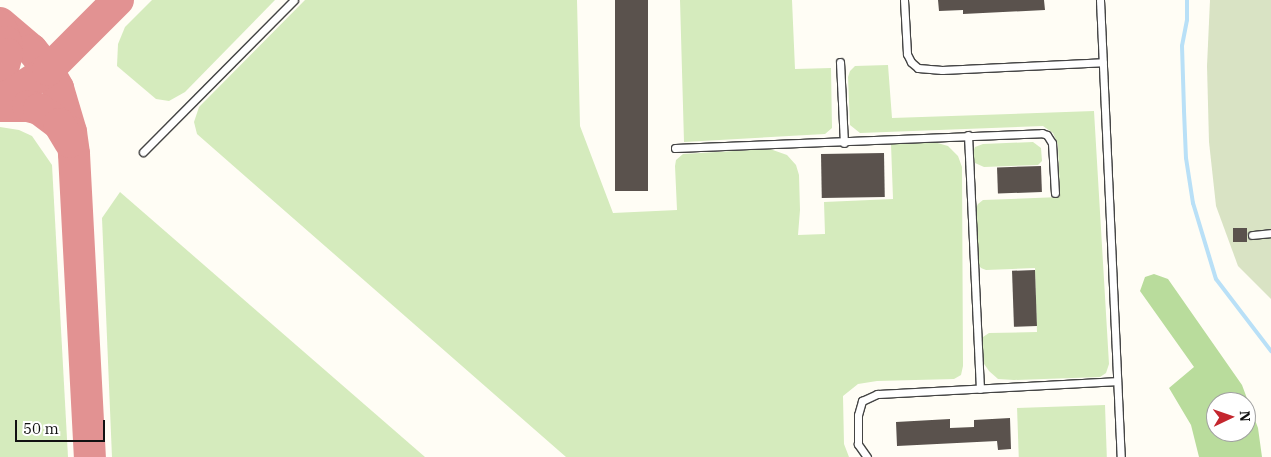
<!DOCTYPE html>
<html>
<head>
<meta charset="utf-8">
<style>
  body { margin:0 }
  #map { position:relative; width:1271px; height:457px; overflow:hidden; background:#fffdf5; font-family:"IBM Plex Serif",serif }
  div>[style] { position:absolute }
  .green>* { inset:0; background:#d5ebbd; transform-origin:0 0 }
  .forest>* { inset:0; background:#b9dc9c }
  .cemetery>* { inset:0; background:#d9e3c4 }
  .stream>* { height:4px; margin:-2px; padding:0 2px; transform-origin:2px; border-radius:2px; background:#b9e0f7 }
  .taxiway>* { height:32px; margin:-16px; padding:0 16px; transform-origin:16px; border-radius:16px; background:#e29292 }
  .building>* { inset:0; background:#5a524d; transform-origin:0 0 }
  .roads { filter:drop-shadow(1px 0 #444) drop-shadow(-1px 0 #444) drop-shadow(0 1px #444) drop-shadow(0 -1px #444) }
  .lane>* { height:7px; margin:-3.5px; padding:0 3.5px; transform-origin:3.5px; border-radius:3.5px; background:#fff }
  span { translate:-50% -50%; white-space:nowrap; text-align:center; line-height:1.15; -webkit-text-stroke:5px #fff; paint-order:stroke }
  .north { position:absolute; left:1206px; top:392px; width:50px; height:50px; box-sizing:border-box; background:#fff; border:1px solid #a0a0a0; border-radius:50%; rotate:87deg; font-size:14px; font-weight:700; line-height:20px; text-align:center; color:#111 }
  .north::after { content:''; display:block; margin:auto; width:18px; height:22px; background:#c4262e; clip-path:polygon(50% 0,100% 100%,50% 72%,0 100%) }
  .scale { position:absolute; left:15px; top:420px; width:90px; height:22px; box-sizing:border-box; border:2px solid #111; border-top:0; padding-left:6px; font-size:15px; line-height:18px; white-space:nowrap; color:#111; -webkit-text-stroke:4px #fff; paint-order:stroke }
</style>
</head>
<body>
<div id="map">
  <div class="green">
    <div style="clip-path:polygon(152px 0,275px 0,185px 92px,169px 101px,156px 99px,117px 66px,118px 44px,125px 27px)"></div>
    <div style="clip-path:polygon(305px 0,577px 0,580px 126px,613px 213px,677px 210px,675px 166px,676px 160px,683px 154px,770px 149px,787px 155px,796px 165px,799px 175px,800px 210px,798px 235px,825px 234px,824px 202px,893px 199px,891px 144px,934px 142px,948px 146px,958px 156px,962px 167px,963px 366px,961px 375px,954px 379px,877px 381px,858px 384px,843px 396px,844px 444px,849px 457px,566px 457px,197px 134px,194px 122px,199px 107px)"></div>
    <div style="clip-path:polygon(680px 0,792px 0,795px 69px,831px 68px,832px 128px,825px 134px,684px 142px)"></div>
    <div style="clip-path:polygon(888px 65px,892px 118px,1094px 111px,1109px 364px,1106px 373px,1100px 377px,1014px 380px,998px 379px,989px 371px,982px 361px,981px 341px,983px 337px,989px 333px,1037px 332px,1035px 268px,986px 270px,981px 268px,977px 263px,975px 210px,978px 204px,983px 200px,1060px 197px,1058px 145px,1053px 133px,1043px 126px,860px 133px,850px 125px,848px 77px,850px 71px,855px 66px)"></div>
    <div style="clip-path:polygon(0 127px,19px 130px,32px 136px,52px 165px,68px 457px,0 457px)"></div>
    <div style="clip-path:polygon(1033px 142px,1041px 148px,1042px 161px,1038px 165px,984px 167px,975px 163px,972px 155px,975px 147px,983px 144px)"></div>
    <div style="clip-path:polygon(120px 192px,425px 457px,112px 457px,102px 218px)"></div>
    <div style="left:1105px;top:405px;width:52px;height:88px;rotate:88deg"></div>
  </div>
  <div class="forest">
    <div style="clip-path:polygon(evenodd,1154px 274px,1168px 279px,1242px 385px,1258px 428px,1262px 457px,1199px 457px,1191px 425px,1169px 388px,1194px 367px,1140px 291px,1145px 277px,1154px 274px,1216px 402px,1246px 402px,1246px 432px,1216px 432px,1216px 402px)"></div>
  </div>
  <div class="cemetery">
    <div style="clip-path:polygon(1210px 0,1271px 0,1271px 299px,1238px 266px,1216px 206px,1209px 142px,1207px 66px)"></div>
  </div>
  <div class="stream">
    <div style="left:1187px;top:0;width:20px;rotate:90deg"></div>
    <div style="left:1187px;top:20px;width:26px;rotate:101deg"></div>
    <div style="left:1182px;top:46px;width:65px;rotate:88.2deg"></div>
    <div style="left:1184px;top:111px;width:47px;rotate:87.6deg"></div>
    <div style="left:1186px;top:158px;width:46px;rotate:81.2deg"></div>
    <div style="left:1193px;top:203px;width:79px;rotate:73.2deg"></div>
    <div style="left:1216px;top:279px;width:91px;rotate:52.6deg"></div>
  </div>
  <div class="taxiway">
    <div style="left:0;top:23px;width:42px;rotate:40.2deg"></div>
    <div style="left:32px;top:50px;width:26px;rotate:51deg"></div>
    <div style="left:48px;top:70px;width:21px;rotate:61deg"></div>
    <div style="left:58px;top:88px;width:46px;rotate:73.5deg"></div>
    <div style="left:71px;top:132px;width:22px;rotate:82deg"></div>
    <div style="left:74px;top:154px;width:303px;rotate:87deg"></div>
    <div style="left:0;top:26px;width:17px;rotate:69deg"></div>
    <div style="left:6px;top:42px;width:12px;rotate:85deg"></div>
    <div style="left:7px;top:54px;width:27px;rotate:105deg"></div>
    <div style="left:0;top:98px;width:10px;rotate:-17deg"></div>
    <div style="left:10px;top:95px;width:45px;rotate:-33.3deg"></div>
    <div style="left:48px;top:70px;width:99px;rotate:-45deg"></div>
    <div style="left:0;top:106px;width:28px"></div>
    <div style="left:28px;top:106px;width:11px;rotate:15deg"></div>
    <div style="left:39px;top:109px;width:25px;rotate:37deg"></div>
    <div style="left:59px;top:124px;width:21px;rotate:59deg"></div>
  </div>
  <div class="building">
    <div style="left:615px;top:0;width:33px;height:191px"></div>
    <div style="clip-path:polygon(938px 0,1044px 0,1045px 10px,963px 14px,963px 10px,939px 11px)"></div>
    <div style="left:884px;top:153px;width:44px;height:63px;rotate:89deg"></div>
    <div style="left:1041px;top:166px;width:26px;height:44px;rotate:88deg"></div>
    <div style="left:1233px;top:228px;width:14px;height:14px"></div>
    <div style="left:1035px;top:270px;width:56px;height:23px;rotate:88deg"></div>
    <div style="clip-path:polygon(1010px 418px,1011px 449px,998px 450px,997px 441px,897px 446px,896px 422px,950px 419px,950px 428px,974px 427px,974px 420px)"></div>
  </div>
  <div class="roads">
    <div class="lane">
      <div style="left:904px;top:0;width:54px;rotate:86.8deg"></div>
      <div style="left:907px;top:54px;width:9px;rotate:63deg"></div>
      <div style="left:911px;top:62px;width:9px;rotate:41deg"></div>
      <div style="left:918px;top:68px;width:24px;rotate:5deg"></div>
      <div style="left:942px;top:70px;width:161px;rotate:-2.8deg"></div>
      <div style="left:1100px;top:0;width:457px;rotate:87.4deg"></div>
      <div style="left:840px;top:62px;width:81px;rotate:87.2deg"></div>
      <div style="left:968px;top:135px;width:254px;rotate:87.3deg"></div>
      <div style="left:675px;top:148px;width:367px;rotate:-2.3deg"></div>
      <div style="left:1042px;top:133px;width:5px;rotate:22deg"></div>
      <div style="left:1047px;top:135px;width:9px;rotate:58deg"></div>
      <div style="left:1052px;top:143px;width:50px;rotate:86.6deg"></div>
      <div style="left:143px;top:152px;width:214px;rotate:-45.2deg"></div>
      <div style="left:1252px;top:235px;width:19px;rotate:-6deg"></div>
      <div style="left:867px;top:457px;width:16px;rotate:-125deg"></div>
      <div style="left:858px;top:444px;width:29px;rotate:-90deg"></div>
      <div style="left:858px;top:415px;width:15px;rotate:-74deg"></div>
      <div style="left:862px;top:401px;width:17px;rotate:-25deg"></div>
      <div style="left:877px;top:394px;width:239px;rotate:-3.1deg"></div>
    </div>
  </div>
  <div class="north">N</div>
  <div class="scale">50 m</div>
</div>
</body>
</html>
